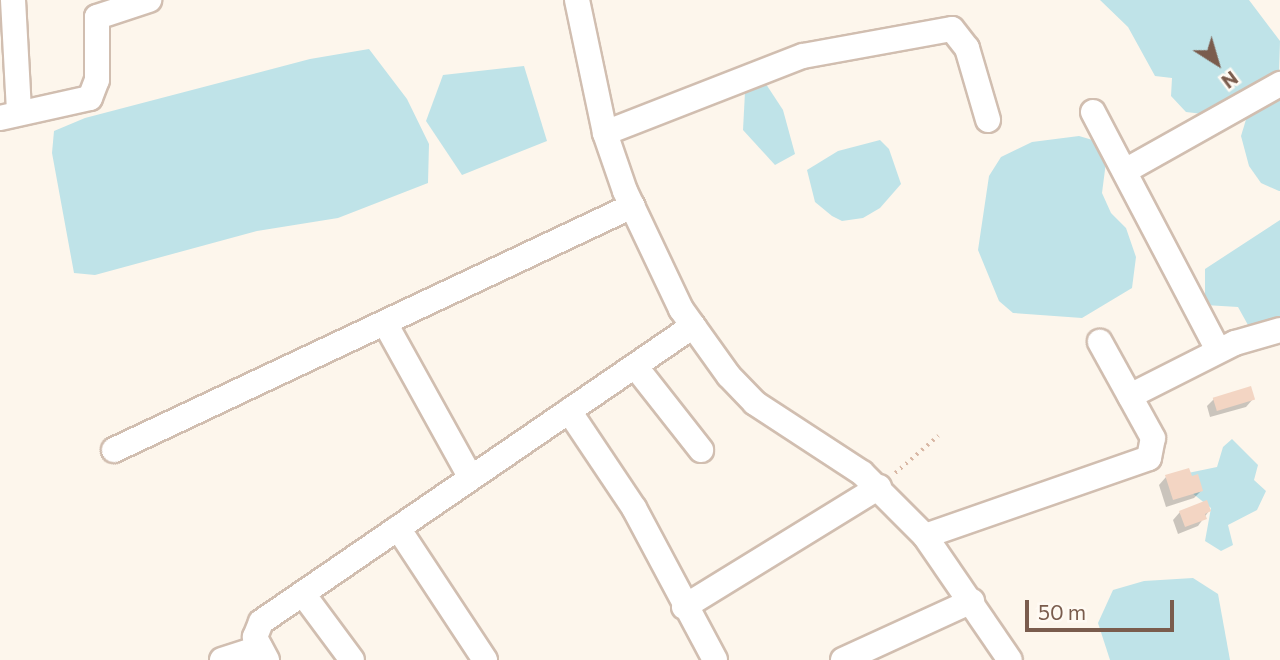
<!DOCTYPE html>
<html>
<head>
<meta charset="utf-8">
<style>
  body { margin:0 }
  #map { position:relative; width:1280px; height:660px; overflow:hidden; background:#fdf6ec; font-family:Commissioner,sans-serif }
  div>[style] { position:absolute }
  .water>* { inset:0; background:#bfe3e8 }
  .shadow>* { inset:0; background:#0003 }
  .building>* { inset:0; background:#f3d5c3; transform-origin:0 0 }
  .path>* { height:3.5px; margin-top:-1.75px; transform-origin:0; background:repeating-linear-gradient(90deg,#d9b8a5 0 2px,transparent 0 7px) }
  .roads { filter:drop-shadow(2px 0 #d1beb0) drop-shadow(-2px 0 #d1beb0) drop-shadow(0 2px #d1beb0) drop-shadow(0 -2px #d1beb0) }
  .minor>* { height:24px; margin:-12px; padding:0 12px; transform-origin:12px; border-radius:12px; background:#fff }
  span { translate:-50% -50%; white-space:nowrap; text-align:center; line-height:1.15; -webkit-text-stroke:5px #fffaf3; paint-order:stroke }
  .north { position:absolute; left:1182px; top:28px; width:70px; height:70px; -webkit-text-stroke:5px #fffaf3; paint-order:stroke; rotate:143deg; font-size:19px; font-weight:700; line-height:28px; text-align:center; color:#7a5c4d }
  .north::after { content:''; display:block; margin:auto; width:24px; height:32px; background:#7a5c4d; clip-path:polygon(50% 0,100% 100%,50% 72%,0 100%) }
  .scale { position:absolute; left:1025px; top:600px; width:149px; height:32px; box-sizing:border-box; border:4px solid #7a5c4d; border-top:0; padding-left:9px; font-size:21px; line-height:24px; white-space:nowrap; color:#7a5c4d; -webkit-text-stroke:5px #fffaf3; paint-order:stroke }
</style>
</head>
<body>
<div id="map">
  <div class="water">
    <div style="clip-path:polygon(1100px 0,1249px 0,1280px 41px,1279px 72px,1203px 114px,1186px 112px,1171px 96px,1172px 78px,1155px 76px,1128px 27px)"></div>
    <div style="clip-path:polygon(369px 49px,407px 99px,429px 144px,428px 183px,338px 218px,257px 231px,95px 275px,74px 273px,52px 153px,54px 131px,85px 118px,310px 59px)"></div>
    <div style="clip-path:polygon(524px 66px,547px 141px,462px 175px,426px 121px,443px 75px)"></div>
    <div style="clip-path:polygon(764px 81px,783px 110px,795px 154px,775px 165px,743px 130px,745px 92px)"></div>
    <div style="clip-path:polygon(1280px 95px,1280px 191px,1279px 191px,1261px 183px,1249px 166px,1241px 136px,1248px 113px)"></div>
    <div style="clip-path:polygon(1079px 136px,1096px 141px,1106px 162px,1102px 193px,1111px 213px,1126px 228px,1136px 257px,1132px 288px,1082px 318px,1013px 313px,999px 301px,978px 250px,989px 176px,1001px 157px,1032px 142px)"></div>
    <div style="clip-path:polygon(880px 140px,889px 149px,901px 184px,880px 208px,863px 218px,842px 221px,832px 216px,815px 202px,807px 170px,838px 151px)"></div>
    <div style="clip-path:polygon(1280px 220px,1280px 327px,1248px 325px,1238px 307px,1205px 305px,1205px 269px)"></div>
    <div style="clip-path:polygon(1232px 439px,1258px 465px,1254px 480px,1266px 491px,1257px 510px,1228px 525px,1233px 545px,1221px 551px,1205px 541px,1211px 508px,1187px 489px,1188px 473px,1217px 467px,1223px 447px)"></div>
    <div style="clip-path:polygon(1193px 578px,1218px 594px,1230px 660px,1110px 660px,1098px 623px,1113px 590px,1144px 581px)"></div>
  </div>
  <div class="shadow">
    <div style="clip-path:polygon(1214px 399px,1253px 399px,1246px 407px,1210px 417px,1207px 406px)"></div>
    <div style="clip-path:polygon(1166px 477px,1191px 478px,1201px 491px,1194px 498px,1166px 507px,1159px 485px)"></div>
    <div style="clip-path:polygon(1209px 511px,1198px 526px,1178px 534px,1173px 520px,1180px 512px)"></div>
  </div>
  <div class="building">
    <div style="left:1251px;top:386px;width:14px;height:40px;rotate:73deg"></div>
    <div style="clip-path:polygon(1189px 468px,1192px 476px,1198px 474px,1203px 491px,1173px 500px,1165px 475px)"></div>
    <div style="clip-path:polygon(1207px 500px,1211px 511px,1205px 514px,1207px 519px,1185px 527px,1179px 511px)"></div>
  </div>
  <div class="path">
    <div style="left:895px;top:473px;width:57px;rotate:-40.7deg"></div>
  </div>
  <div class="roads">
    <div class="minor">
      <div style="left:13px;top:0;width:112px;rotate:86.9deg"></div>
      <div style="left:577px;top:0;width:136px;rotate:78.1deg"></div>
      <div style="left:605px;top:133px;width:61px;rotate:71deg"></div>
      <div style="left:625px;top:191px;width:131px;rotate:64.6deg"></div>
      <div style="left:681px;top:309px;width:82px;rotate:54.4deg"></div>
      <div style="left:729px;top:376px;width:37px;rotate:46deg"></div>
      <div style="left:755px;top:403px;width:128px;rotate:33.2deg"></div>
      <div style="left:862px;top:473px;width:89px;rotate:45deg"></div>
      <div style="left:925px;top:536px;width:150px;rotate:55.6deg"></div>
      <div style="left:1093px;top:112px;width:269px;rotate:62.3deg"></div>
      <div style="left:0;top:118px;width:92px;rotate:-12.5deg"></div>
      <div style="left:90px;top:98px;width:19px;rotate:-69deg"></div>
      <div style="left:97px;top:80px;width:63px;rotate:-90deg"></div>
      <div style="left:97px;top:17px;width:55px;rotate:-18.1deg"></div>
      <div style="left:605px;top:133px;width:212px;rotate:-21.3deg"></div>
      <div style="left:803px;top:56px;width:151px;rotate:-10.3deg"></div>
      <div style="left:952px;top:29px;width:24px;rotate:52deg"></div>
      <div style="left:967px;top:48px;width:75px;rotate:73.7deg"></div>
      <div style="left:1125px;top:171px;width:178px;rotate:-29.3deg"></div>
      <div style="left:385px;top:323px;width:177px;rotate:61deg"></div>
      <div style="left:635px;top:366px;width:107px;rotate:51.8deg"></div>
      <div style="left:1130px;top:396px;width:118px;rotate:-26.8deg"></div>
      <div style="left:1235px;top:343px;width:47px;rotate:-16.1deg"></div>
      <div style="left:569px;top:411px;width:117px;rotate:56.2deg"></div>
      <div style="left:634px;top:508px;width:172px;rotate:61.9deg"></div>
      <div style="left:114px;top:450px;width:573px;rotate:-25.22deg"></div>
      <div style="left:398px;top:528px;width:158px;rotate:56.6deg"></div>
      <div style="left:925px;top:536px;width:237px;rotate:-19.2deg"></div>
      <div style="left:1149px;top:458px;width:20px;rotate:-79deg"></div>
      <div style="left:1153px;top:438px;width:110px;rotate:-118.9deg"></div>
      <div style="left:303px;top:594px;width:82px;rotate:53.4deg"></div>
      <div style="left:684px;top:607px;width:229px;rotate:-31.6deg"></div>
      <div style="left:222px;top:660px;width:40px;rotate:-18deg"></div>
      <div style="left:267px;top:660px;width:26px;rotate:-118deg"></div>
      <div style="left:255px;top:637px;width:16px;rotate:-68deg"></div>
      <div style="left:261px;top:622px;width:524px;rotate:-34.42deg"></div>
      <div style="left:843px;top:660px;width:142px;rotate:-24.6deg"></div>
    </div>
  </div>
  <div class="north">N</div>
  <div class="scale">50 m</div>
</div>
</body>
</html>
